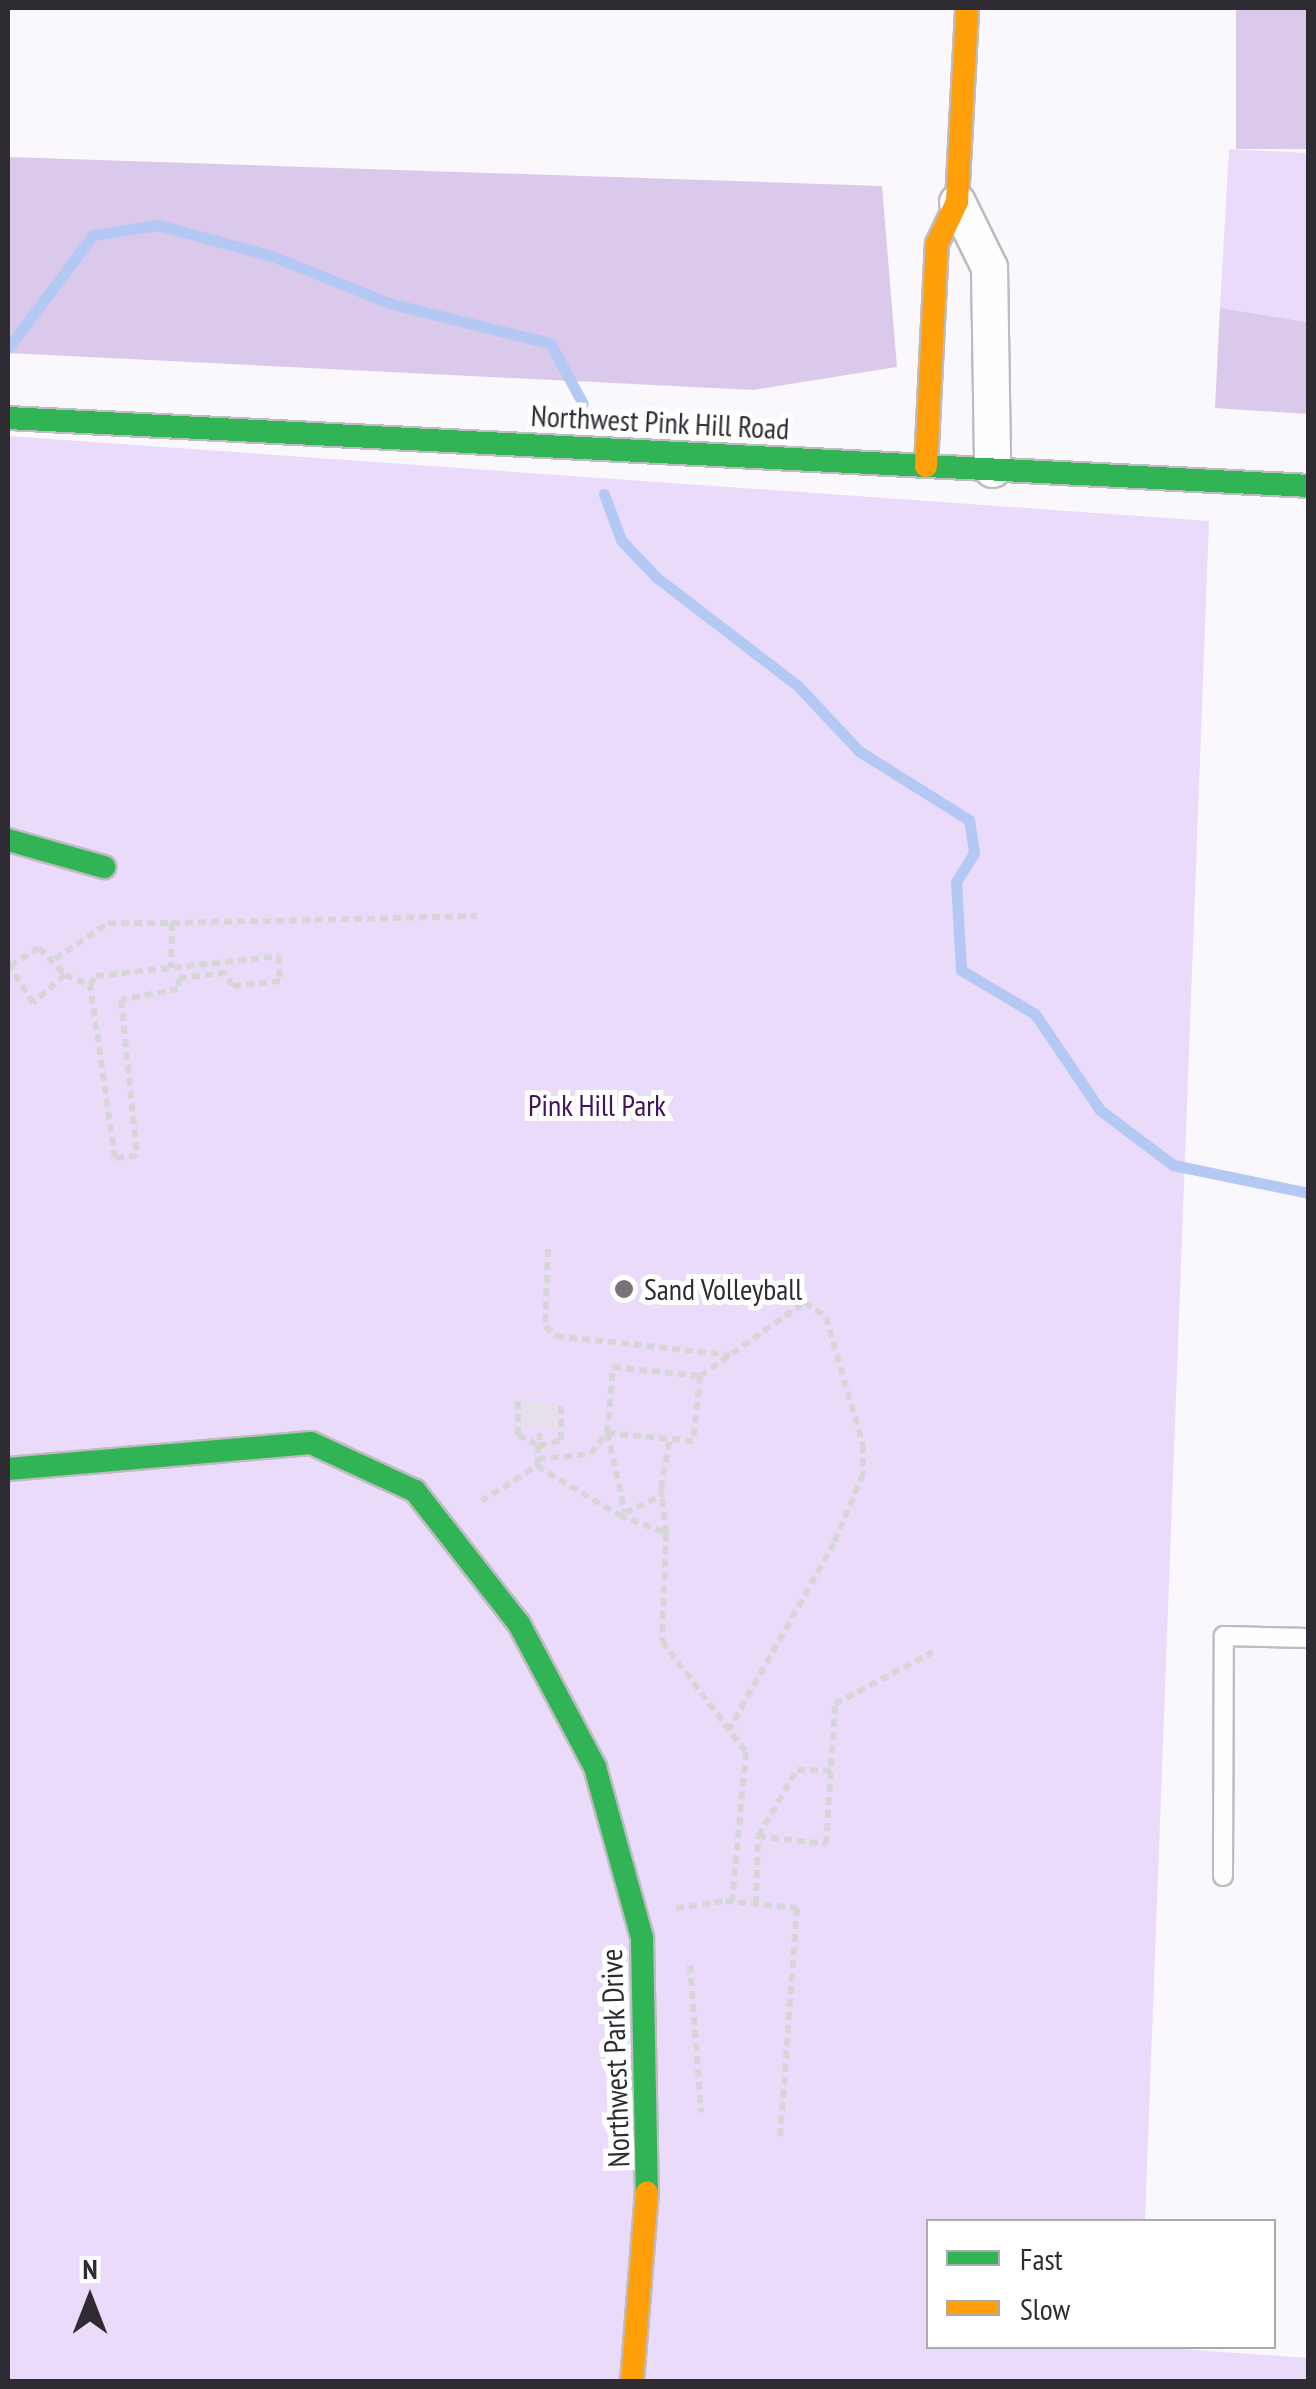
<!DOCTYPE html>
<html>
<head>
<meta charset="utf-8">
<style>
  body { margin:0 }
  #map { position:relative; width:1316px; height:2389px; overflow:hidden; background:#faf8fc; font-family:"PT Sans Narrow",sans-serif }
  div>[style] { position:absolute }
  .green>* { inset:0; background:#ebdbfa }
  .forest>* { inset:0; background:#dbc9ec; transform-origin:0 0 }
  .stream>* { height:11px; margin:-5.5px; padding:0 5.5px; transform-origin:5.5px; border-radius:5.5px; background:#b3c8f3 }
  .building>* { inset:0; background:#e5e0e9; transform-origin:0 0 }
  .path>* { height:6px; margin-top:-3px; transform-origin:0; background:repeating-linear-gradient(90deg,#d7d6d7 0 8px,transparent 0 13px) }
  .roads { filter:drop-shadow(2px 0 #bfbcc1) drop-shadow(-2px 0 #bfbcc1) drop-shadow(0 2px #bfbcc1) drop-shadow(0 -2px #bfbcc1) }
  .lane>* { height:18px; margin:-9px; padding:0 9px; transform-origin:9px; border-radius:9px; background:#fefeff }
  .street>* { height:35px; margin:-17.5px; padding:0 17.5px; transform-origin:17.5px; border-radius:17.5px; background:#fefeff }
  .fast>* { height:22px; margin:-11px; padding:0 11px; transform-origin:11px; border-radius:11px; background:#30b455 }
  .slow>* { height:22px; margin:-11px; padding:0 11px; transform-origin:11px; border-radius:11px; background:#ff9f0a }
  .dots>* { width:28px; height:28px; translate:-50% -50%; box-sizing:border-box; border:5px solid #fff; border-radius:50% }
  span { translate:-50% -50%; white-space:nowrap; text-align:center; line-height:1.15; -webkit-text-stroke:10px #fff; paint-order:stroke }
  .street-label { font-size:30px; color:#2f2b33 }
  .park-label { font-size:30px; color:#40155c }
  .poi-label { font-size:30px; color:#2f2b33 }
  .left { translate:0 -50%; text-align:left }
  .frame { position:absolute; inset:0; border:10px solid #2f2b33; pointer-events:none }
  .legend { position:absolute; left:926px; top:2219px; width:350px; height:130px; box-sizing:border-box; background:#fff; border:2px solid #acaaad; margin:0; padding:12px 18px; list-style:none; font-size:30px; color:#2f2b33 }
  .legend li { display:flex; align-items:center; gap:20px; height:50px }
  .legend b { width:50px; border:2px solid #acaaad }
  .north { position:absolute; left:40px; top:2249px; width:100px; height:100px; -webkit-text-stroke:8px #fff; paint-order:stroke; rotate:0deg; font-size:28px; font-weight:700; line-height:40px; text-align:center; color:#2f2b33 }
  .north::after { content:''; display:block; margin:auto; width:35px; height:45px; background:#2f2b33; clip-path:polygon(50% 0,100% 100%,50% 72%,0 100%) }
</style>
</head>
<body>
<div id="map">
  <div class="green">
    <div style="clip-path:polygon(1229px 149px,1308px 153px,1308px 322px,1220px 308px)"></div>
    <div style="clip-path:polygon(8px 436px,1209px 521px,1145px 2221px,928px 2222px,928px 2346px,1141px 2346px,1308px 2358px,1308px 2381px,8px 2381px)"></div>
  </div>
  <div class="forest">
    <div style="left:1236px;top:8px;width:72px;height:141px"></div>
    <div style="clip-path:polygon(8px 157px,882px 186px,897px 367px,753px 390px,8px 353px)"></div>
    <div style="clip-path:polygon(1220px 308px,1308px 322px,1308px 414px,1215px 408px)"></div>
  </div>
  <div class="stream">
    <div style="left:8px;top:348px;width:141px;rotate:-53deg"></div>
    <div style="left:93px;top:235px;width:66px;rotate:-8.7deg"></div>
    <div style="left:158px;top:225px;width:118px;rotate:15.2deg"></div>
    <div style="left:272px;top:256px;width:126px;rotate:21.9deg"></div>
    <div style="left:389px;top:303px;width:166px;rotate:14deg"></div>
    <div style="left:550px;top:343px;width:69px;rotate:61.6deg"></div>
    <div style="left:604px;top:494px;width:49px;rotate:69.7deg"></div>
    <div style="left:621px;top:540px;width:51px;rotate:46.6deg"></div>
    <div style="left:656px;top:577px;width:178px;rotate:37.5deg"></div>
    <div style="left:797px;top:685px;width:91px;rotate:46.8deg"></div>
    <div style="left:859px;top:751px;width:130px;rotate:32.1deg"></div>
    <div style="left:969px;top:820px;width:33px;rotate:81deg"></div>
    <div style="left:974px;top:853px;width:34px;rotate:122deg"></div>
    <div style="left:956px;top:882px;width:88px;rotate:86.7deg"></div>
    <div style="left:961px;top:970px;width:86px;rotate:30.7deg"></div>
    <div style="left:1035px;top:1014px;width:116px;rotate:55.9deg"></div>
    <div style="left:1100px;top:1110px;width:91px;rotate:37deg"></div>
    <div style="left:1173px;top:1165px;width:138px;rotate:11.7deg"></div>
  </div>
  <div class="building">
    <div style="left:518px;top:1401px;width:43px;height:26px;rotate:4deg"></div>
  </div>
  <div class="path">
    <div style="left:172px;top:923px;width:305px;rotate:-1.3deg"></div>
    <div style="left:55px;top:959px;width:64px;rotate:-34.2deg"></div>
    <div style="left:108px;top:923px;width:64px"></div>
    <div style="left:172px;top:923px;width:45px;rotate:91.3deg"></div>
    <div style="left:65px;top:975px;width:43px;rotate:138.8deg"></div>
    <div style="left:33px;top:1003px;width:44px;rotate:-121.9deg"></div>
    <div style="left:10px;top:966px;width:34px;rotate:-32deg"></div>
    <div style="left:39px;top:948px;width:37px;rotate:46deg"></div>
    <div style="left:65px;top:975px;width:27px;rotate:22deg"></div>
    <div style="left:90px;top:985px;width:11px;rotate:-56deg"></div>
    <div style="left:96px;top:976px;width:184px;rotate:-6.2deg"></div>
    <div style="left:279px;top:956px;width:25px;rotate:88deg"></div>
    <div style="left:280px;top:981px;width:48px;rotate:174.1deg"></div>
    <div style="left:232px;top:986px;width:14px;rotate:-115deg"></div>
    <div style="left:226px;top:973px;width:47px;rotate:173.9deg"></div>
    <div style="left:179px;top:978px;width:11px;rotate:95deg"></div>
    <div style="left:178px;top:989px;width:58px;rotate:169.1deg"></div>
    <div style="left:121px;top:1000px;width:157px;rotate:84.1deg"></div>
    <div style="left:137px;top:1156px;width:22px;rotate:175deg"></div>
    <div style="left:115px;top:1158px;width:175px;rotate:-98.2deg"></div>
    <div style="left:548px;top:1249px;width:77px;rotate:92.2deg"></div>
    <div style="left:545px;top:1326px;width:15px;rotate:42deg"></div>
    <div style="left:556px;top:1336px;width:175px;rotate:6.2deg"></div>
    <div style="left:613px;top:1367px;width:87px;rotate:5.9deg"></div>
    <div style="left:700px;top:1376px;width:65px;rotate:96.1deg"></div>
    <div style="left:693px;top:1441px;width:86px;rotate:-174.7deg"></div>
    <div style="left:607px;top:1433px;width:66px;rotate:-84.8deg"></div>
    <div style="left:700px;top:1376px;width:128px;rotate:-35.2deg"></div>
    <div style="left:805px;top:1302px;width:26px;rotate:36deg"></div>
    <div style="left:826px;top:1317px;width:133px;rotate:73.9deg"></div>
    <div style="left:863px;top:1445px;width:29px;rotate:90deg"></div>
    <div style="left:863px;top:1474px;width:75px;rotate:112.8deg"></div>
    <div style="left:834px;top:1543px;width:214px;rotate:119.4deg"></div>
    <div style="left:518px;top:1401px;width:34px;rotate:90deg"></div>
    <div style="left:518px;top:1435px;width:24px;rotate:28deg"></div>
    <div style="left:539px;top:1446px;width:23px;rotate:-15deg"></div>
    <div style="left:561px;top:1440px;width:36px;rotate:-90deg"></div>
    <div style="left:538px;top:1459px;width:53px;rotate:-5.4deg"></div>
    <div style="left:591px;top:1454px;width:26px;rotate:-53deg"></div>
    <div style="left:607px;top:1433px;width:81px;rotate:77.2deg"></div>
    <div style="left:537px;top:1466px;width:96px;rotate:30.9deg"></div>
    <div style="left:619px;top:1515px;width:50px;rotate:21deg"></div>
    <div style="left:666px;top:1533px;width:108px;rotate:92.1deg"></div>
    <div style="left:662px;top:1641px;width:139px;rotate:52.9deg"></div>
    <div style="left:746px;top:1752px;width:150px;rotate:95.4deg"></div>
    <div style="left:481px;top:1501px;width:66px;rotate:-32deg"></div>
    <div style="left:537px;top:1466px;width:33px;rotate:-85deg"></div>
    <div style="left:625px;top:1513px;width:43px;rotate:-26deg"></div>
    <div style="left:666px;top:1533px;width:45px;rotate:-96.3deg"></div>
    <div style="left:661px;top:1488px;width:51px;rotate:-79.8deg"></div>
    <div style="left:758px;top:1836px;width:68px;rotate:6.7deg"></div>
    <div style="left:826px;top:1844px;width:140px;rotate:-86.3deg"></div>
    <div style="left:835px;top:1704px;width:111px;rotate:-28deg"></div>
    <div style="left:756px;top:1904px;width:68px;rotate:-88.3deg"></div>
    <div style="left:758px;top:1836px;width:77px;rotate:-59.4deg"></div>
    <div style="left:797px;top:1770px;width:39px;rotate:1deg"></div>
    <div style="left:676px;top:1908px;width:49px;rotate:-8.1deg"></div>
    <div style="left:725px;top:1901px;width:72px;rotate:5.6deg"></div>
    <div style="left:797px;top:1908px;width:230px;rotate:94.2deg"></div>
    <div style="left:690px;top:1965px;width:148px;rotate:85.7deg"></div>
  </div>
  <div class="roads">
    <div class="lane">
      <div style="left:1223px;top:1876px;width:240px;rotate:-89.8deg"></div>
      <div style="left:1224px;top:1636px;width:84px;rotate:1.4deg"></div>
    </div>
    <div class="street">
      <div style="left:957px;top:202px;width:72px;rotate:63.8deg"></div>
      <div style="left:989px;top:267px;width:202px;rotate:89.1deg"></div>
    </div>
    <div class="fast">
      <div style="left:8px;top:418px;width:1302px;rotate:2.99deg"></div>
      <div style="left:8px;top:840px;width:100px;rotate:15.7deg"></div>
      <div style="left:8px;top:1469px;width:304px;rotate:-4.9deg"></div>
      <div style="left:311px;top:1443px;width:115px;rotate:24.8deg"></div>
      <div style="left:415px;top:1491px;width:169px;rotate:52deg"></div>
      <div style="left:519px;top:1624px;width:162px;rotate:62deg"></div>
      <div style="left:595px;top:1767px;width:177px;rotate:74.6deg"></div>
      <div style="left:642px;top:1938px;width:255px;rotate:88.9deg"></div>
    </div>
    <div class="slow">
      <div style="left:926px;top:466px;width:222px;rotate:-87.2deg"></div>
      <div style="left:937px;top:244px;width:47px;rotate:-64.5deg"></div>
      <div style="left:957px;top:202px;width:194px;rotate:-87deg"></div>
      <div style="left:632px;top:2382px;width:190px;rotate:-85.5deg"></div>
    </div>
  </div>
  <div class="dots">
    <div style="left:624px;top:1289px;background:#767379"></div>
  </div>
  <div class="street-label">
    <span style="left:660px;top:422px;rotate:3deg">Northwest Pink Hill Road</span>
    <span style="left:615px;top:2058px;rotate:-92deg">Northwest Park Drive</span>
  </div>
  <div class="park-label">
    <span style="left:597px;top:1105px">Pink Hill Park</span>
  </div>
  <div class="poi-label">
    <span class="left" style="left:644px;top:1289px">Sand Volleyball</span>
  </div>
  <div class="frame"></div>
  <ul class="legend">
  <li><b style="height:12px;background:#30b455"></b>Fast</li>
  <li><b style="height:12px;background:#ff9f0a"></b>Slow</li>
  </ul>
  <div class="north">N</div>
</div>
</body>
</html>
